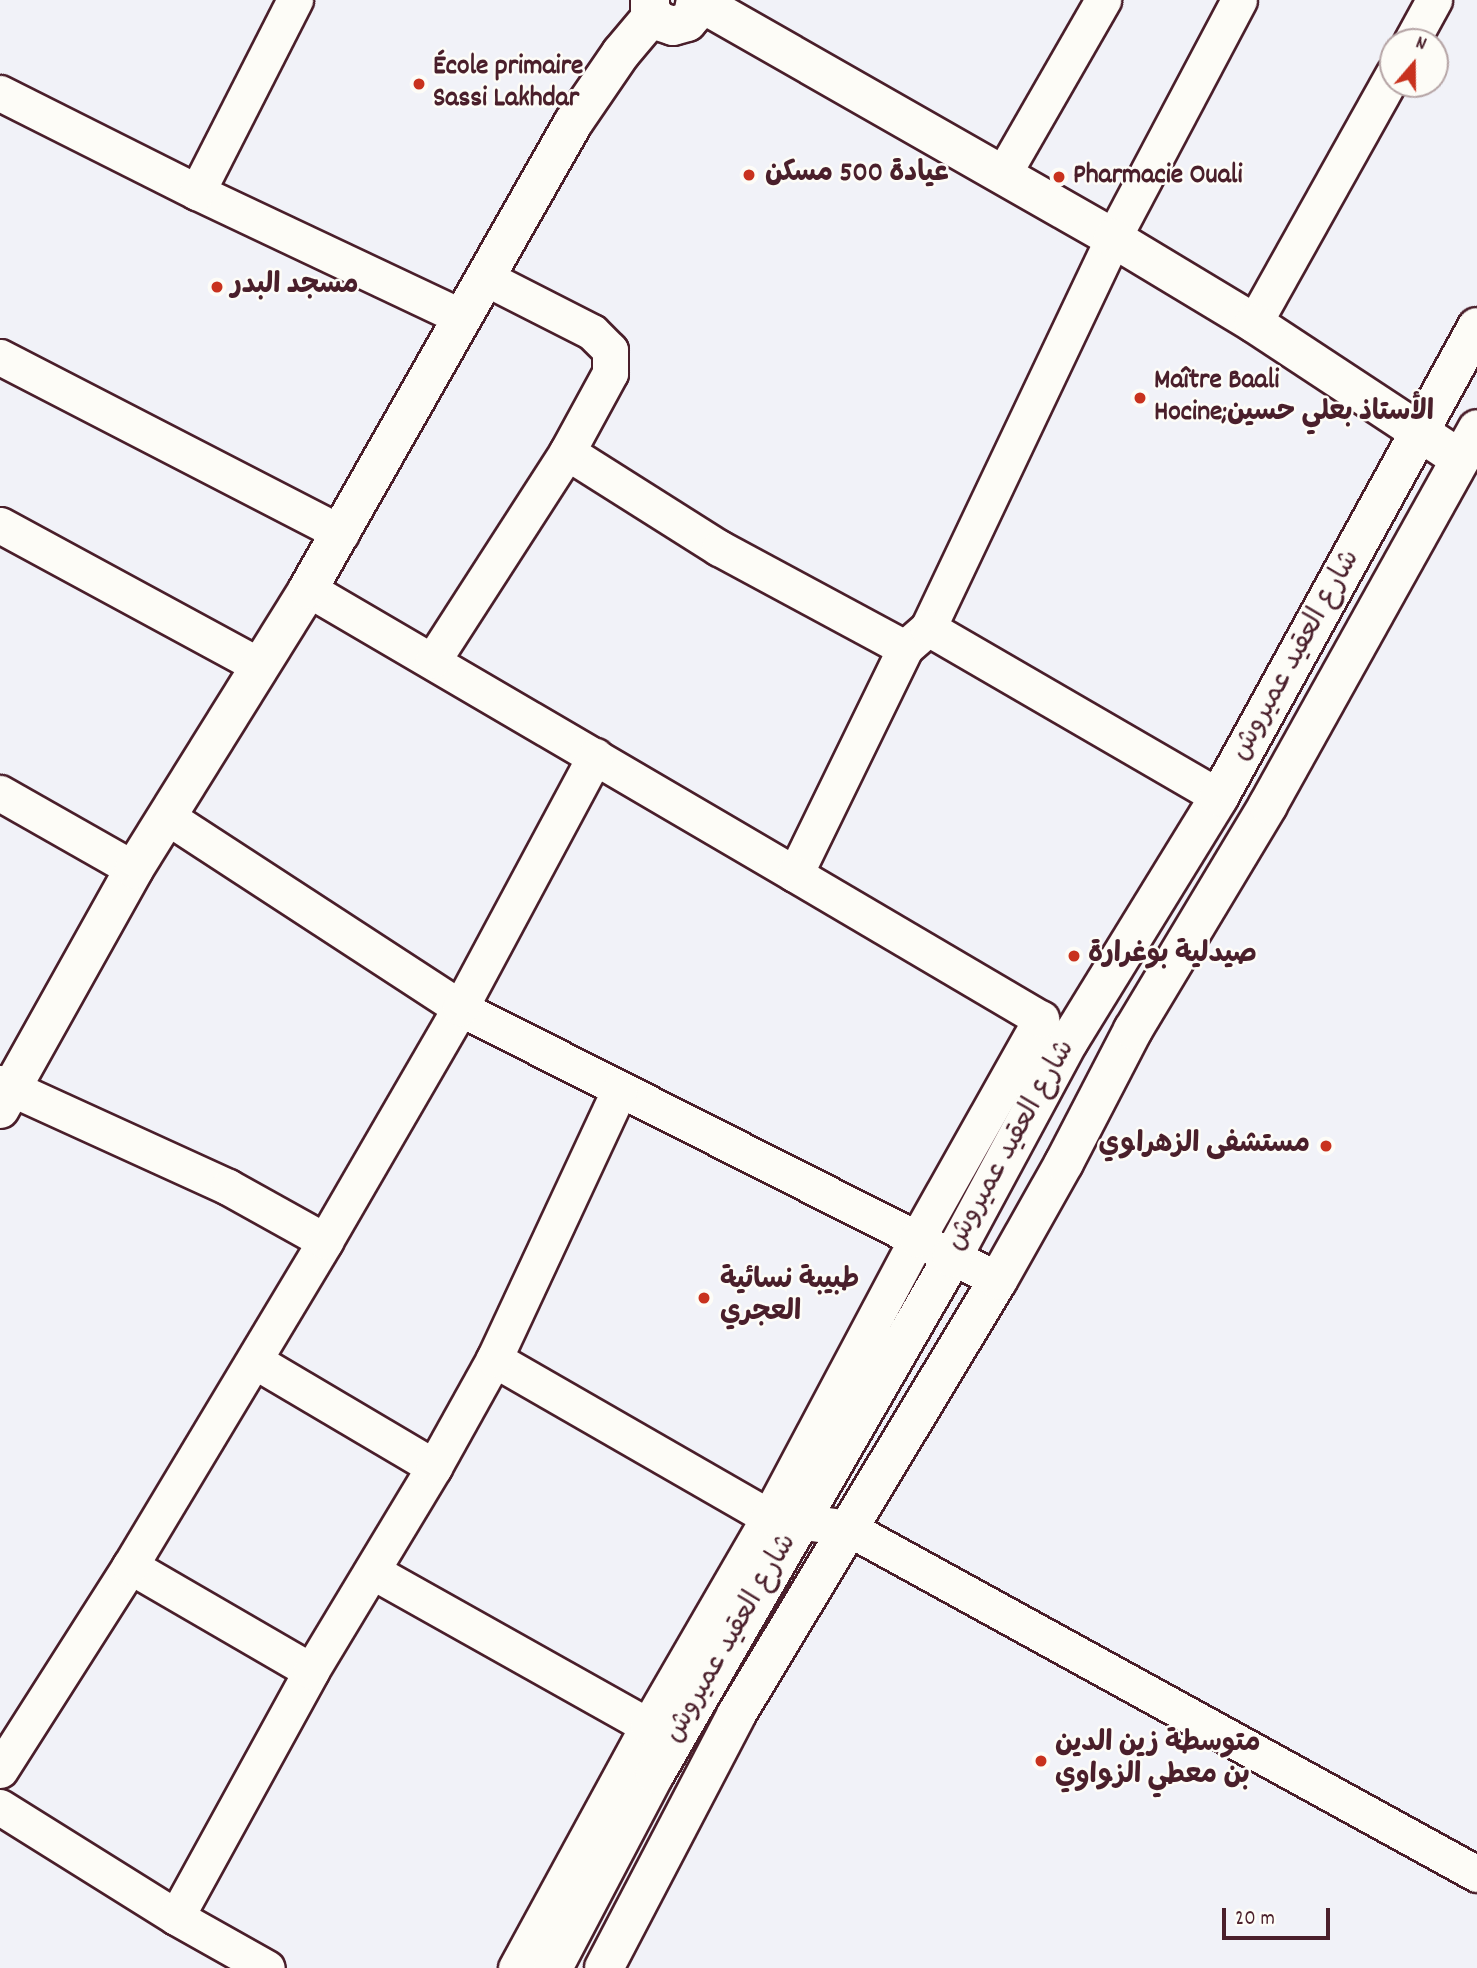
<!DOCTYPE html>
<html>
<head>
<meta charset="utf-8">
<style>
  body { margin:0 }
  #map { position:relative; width:1477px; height:1968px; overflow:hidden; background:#f1f2f8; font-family:Dekko,"Playpen Sans Arabic",sans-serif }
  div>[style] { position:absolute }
  .roads { filter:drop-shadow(2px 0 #4a1f2b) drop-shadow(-2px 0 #4a1f2b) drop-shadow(0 2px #4a1f2b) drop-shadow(0 -2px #4a1f2b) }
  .minor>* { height:35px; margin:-17.5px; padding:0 17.5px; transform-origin:17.5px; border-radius:17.5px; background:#fdfcf7 }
  .tertiary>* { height:38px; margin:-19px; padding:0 19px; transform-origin:19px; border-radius:19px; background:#fdfcf7 }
  .secondary>* { height:38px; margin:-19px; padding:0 19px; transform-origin:19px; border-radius:19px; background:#fdfcf7 }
  .primary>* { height:38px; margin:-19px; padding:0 19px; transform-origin:19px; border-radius:19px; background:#fdfcf7 }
  .dots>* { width:19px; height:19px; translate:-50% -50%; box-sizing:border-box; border:4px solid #fdfcf7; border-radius:50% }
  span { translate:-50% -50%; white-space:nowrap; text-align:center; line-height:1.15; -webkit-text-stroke:5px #fdfcf7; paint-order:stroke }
  .poi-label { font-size:28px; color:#4a1f2b; font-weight:700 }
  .left { translate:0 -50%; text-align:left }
  .right { translate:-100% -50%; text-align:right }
  .street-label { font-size:28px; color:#4a1f2b }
  .north { position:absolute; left:1379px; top:28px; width:70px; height:70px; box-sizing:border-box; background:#fdfcf7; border:2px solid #b5a4a5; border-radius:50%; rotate:20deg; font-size:19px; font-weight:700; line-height:28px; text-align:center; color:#4a1f2b }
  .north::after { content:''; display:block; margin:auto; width:24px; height:32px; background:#c8321e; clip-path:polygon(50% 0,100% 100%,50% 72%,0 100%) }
  .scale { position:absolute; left:1222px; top:1908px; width:108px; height:32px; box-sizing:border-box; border:4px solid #4a1f2b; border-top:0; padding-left:9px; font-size:21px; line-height:24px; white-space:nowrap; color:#4a1f2b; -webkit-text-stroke:5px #fdfcf7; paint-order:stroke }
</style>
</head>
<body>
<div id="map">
  <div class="roads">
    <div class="minor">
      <div style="left:1411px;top:42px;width:48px;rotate:-61.3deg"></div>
      <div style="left:0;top:93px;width:220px;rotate:26.7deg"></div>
      <div style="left:197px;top:192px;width:293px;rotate:25.3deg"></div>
      <div style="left:1003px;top:174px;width:201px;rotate:-60.1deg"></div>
      <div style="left:197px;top:192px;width:216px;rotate:-63deg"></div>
      <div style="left:1254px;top:323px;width:285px;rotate:-60.8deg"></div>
      <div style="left:0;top:357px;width:384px;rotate:27.3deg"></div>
      <div style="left:567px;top:452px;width:180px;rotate:32.3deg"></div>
      <div style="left:719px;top:548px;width:211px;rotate:28.3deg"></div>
      <div style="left:0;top:525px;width:296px;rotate:28.5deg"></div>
      <div style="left:308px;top:589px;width:564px;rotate:30.34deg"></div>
      <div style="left:795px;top:874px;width:251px;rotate:-64deg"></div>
      <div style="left:905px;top:648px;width:30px;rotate:-41deg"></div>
      <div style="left:928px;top:628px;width:432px;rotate:-64.6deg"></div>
      <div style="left:1113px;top:238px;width:269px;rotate:-62.1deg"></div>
      <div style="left:928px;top:628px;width:337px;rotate:30.1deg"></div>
      <div style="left:433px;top:660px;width:247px;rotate:-57.2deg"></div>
      <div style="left:567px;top:452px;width:90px;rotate:-61.4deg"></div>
      <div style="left:610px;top:373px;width:23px;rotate:-90deg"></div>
      <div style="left:610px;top:350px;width:25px;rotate:-135deg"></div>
      <div style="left:592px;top:332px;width:121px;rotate:-153deg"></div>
      <div style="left:0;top:793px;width:154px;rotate:29.6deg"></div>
      <div style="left:166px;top:816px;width:351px;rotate:33.1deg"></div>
      <div style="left:460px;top:1008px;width:603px;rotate:26.82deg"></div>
      <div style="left:0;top:1083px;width:251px;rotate:24.5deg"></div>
      <div style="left:228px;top:1187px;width:111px;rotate:29.1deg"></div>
      <div style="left:494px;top:1359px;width:317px;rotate:29.9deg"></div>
      <div style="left:769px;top:1517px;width:80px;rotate:7.9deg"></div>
      <div style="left:848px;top:1528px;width:718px;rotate:28.81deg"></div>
      <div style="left:255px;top:1361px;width:208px;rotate:30.6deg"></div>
      <div style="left:130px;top:1566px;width:209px;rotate:30.1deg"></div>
      <div style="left:372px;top:1571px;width:317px;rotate:29.3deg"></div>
      <div style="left:0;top:1770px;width:242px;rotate:-57.5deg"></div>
      <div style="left:130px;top:1566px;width:379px;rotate:-59deg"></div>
      <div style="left:325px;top:1241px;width:269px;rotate:-59.9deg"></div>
      <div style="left:460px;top:1008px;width:286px;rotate:-61.8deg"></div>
      <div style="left:0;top:1807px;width:208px;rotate:32deg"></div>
      <div style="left:176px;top:1917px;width:104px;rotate:29.3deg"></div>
      <div style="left:176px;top:1917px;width:281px;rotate:-61.2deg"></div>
      <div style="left:311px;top:1671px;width:238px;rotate:-58.9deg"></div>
      <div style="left:434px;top:1467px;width:124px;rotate:-60.9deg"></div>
      <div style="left:494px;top:1359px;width:296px;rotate:-65deg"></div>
      <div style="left:516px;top:1968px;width:276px;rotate:-61.4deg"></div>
      <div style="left:648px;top:1726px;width:241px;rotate:-59.9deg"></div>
      <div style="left:769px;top:1517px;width:315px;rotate:-62deg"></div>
      <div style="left:917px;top:1239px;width:253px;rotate:-60.6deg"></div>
      <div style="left:1041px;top:1019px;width:286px;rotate:-149.5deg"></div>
    </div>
    <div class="tertiary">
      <div style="left:0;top:1109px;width:275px;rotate:-60.8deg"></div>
      <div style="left:134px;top:869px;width:330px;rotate:-58.1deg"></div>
      <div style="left:308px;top:589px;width:536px;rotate:-60.37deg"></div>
      <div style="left:573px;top:123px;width:85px;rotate:-55.6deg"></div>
      <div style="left:621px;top:53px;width:50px;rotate:-49.9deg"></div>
    </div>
    <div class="secondary">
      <div style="left:650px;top:0;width:9px;rotate:90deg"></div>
      <div style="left:650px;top:9px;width:14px;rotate:56deg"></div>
      <div style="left:658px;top:21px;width:16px;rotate:18deg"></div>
      <div style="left:673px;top:26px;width:15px;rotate:-16deg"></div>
      <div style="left:687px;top:22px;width:9px;rotate:-49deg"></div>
      <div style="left:693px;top:15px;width:15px;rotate:-79deg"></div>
      <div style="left:696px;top:0;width:480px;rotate:29.7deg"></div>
      <div style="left:1113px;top:238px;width:165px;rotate:31.1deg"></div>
      <div style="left:1254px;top:323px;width:247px;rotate:33.4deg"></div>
    </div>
    <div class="primary">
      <div style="left:553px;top:1968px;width:219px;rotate:-62.3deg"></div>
      <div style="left:655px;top:1774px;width:595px;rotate:-60.08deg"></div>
      <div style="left:952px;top:1258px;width:247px;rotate:-61.7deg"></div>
      <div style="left:1069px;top:1041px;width:286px;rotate:-58.4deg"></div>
      <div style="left:1219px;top:797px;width:536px;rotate:-61.24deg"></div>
      <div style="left:604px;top:1968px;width:285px;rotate:-62.4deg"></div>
      <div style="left:736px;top:1715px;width:508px;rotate:-58.94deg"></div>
      <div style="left:998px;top:1280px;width:134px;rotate:-60.6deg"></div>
      <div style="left:1064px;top:1163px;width:150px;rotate:-62.6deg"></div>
      <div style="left:1133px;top:1030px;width:262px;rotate:-59deg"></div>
      <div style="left:1268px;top:805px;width:430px;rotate:-60.9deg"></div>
    </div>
  </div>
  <div class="dots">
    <div style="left:419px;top:84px;background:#c8321e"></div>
    <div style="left:749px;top:175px;background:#c8321e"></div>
    <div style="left:1059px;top:177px;background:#c8321e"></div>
    <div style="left:217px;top:287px;background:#c8321e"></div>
    <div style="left:1140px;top:398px;background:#c8321e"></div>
    <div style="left:1074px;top:956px;background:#c8321e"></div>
    <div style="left:1326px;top:1146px;background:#c8321e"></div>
    <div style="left:704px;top:1298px;background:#c8321e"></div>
    <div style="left:1041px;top:1761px;background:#c8321e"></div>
  </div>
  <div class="poi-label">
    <span class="left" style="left:433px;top:84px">École primaire<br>Sassi Lakhdar</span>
    <span class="left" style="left:765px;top:175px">عيادة 500 مسكن</span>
    <span class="left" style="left:1073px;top:177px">Pharmacie Ouali</span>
    <span class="left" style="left:231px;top:287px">مسجد البدر</span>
    <span class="left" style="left:1154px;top:398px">Maître Baali<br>Hocine;الأستاذ بعلي حسين</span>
    <span class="left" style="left:1088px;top:956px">صيدلية بوغرارة</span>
    <span class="right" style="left:1310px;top:1146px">مستشفى الزهراوي</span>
    <span class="left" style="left:720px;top:1298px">طبيبة نسائية<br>العجري</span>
    <span class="left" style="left:1055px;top:1761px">متوسطة زين الدين<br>بن معطي الزواوي</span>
  </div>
  <div class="street-label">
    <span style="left:1297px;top:656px;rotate:-61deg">شارع العقيد عميروش</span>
    <span style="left:1012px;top:1146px;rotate:-61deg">شارع العقيد عميروش</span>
    <span style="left:732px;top:1639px;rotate:-60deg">شارع العقيد عميروش</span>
  </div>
  <div class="north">N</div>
  <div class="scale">20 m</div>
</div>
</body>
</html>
